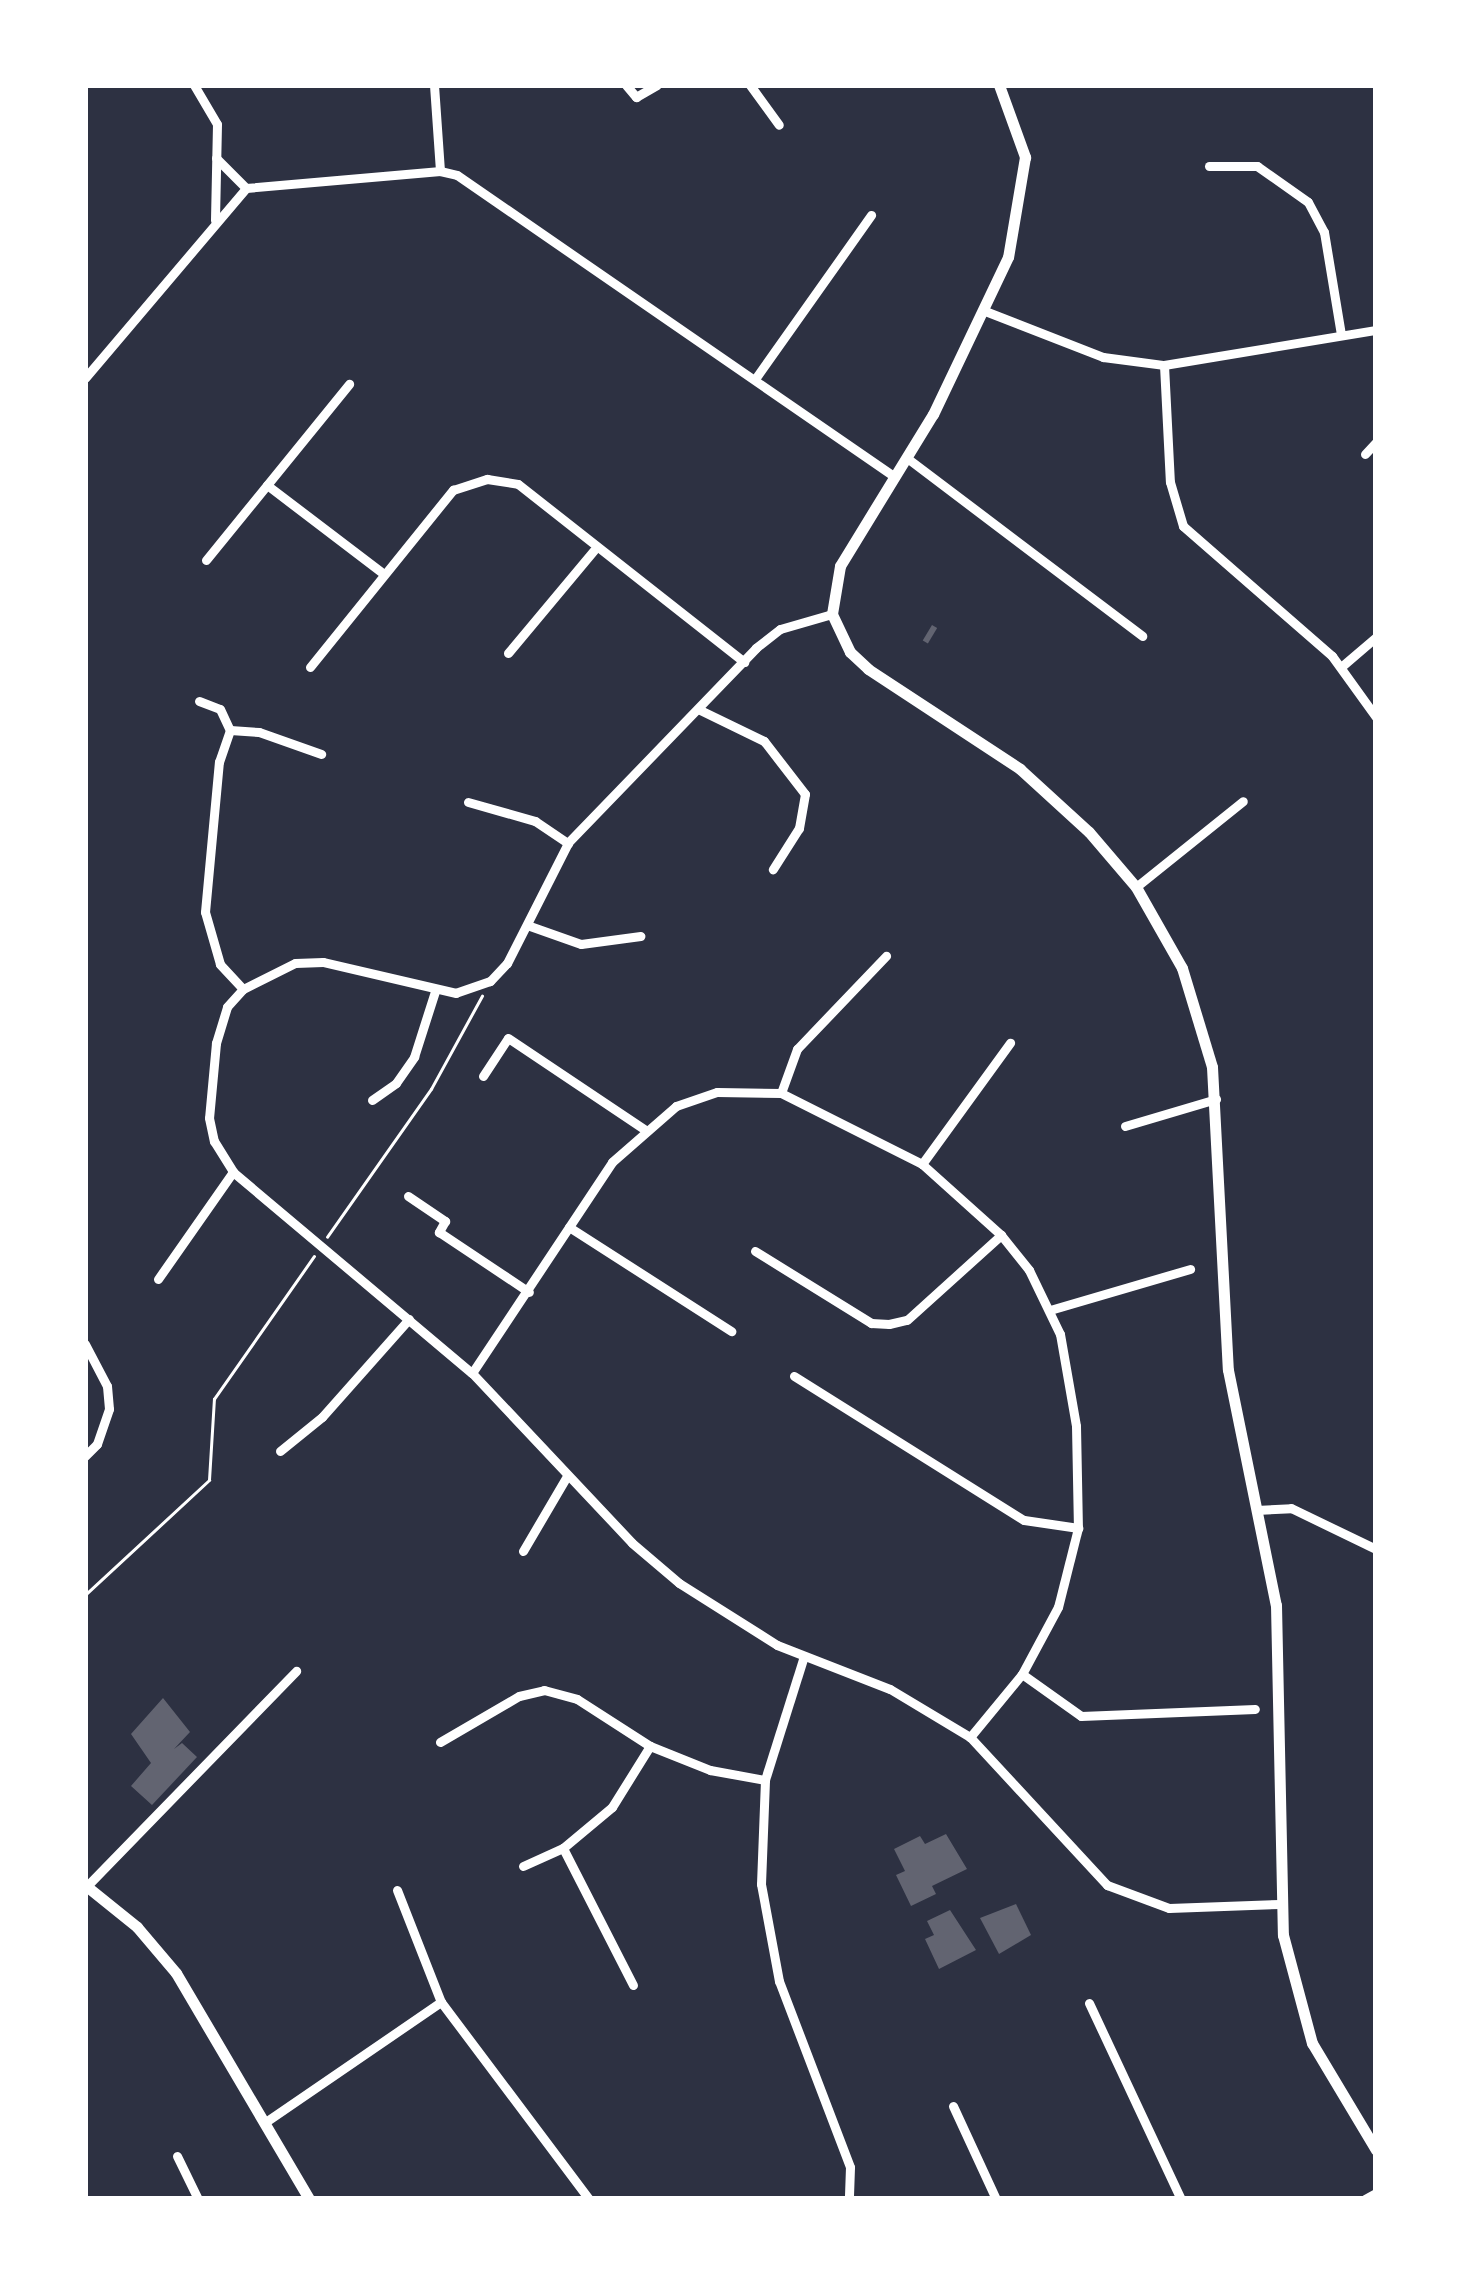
<!DOCTYPE html>
<html>
<head>
<meta charset="utf-8">
<style>
  body { margin:0 }
  #map { position:relative; width:1461px; height:2284px; overflow:hidden; background:#2d3142; font-family:Karla,sans-serif }
  div>[style] { position:absolute }
  .building>* { inset:0; background:#626471; transform-origin:0 0 }
  .path>* { height:2.5px; margin:-1.25px; padding:0 1.25px; transform-origin:1.25px; border-radius:1.25px; background:#fff }
  .minor>* { height:9px; margin:-4.5px; padding:0 4.5px; transform-origin:4.5px; border-radius:4.5px; background:#fff }
  .tertiary>* { height:11px; margin:-5.5px; padding:0 5.5px; transform-origin:5.5px; border-radius:5.5px; background:#fff }
  span { translate:-50% -50%; white-space:nowrap; text-align:center; line-height:1.15; -webkit-text-stroke:10px #fff; paint-order:stroke }
  .frame { position:absolute; inset:0; border:88px solid #fff; pointer-events:none }
</style>
</head>
<body>
<div id="map">
  <div class="building">
    <div style="left:932px;top:625px;width:6px;height:18px;rotate:31deg"></div>
    <div style="clip-path:polygon(163px 1698px,190px 1732px,174px 1749px,182px 1743px,197px 1757px,152px 1805px,131px 1786px,151px 1763px,131px 1734px)"></div>
    <div style="clip-path:polygon(946px 1834px,967px 1869px,932px 1886px,936px 1894px,911px 1906px,896px 1875px,905px 1871px,894px 1849px,920px 1836px,925px 1844px)"></div>
    <div style="clip-path:polygon(1016px 1904px,1031px 1935px,999px 1954px,980px 1918px)"></div>
    <div style="clip-path:polygon(950px 1910px,976px 1950px,939px 1969px,925px 1939px,934px 1935px,927px 1921px)"></div>
  </div>
  <div class="path">
    <div style="left:327px;top:1237px;width:181px;rotate:-54.9deg"></div>
    <div style="left:431px;top:1089px;width:106px;rotate:-61.3deg"></div>
    <div style="left:85px;top:1595px;width:169px;rotate:-42.8deg"></div>
    <div style="left:209px;top:1480px;width:81px;rotate:-86.5deg"></div>
    <div style="left:214px;top:1399px;width:174px;rotate:-55deg"></div>
  </div>
  <div class="minor">
    <div style="left:194px;top:85px;width:45px;rotate:59.5deg"></div>
    <div style="left:217px;top:124px;width:96px;rotate:91.2deg"></div>
    <div style="left:434px;top:85px;width:86px;rotate:86deg"></div>
    <div style="left:626px;top:85px;width:16px;rotate:50deg"></div>
    <div style="left:636px;top:97px;width:24px;rotate:-30deg"></div>
    <div style="left:750px;top:85px;width:49px;rotate:54.1deg"></div>
    <div style="left:216px;top:158px;width:42px;rotate:45deg"></div>
    <div style="left:1209px;top:166px;width:48px"></div>
    <div style="left:1257px;top:166px;width:62px;rotate:35.2deg"></div>
    <div style="left:1308px;top:202px;width:34px;rotate:62deg"></div>
    <div style="left:1324px;top:232px;width:104px;rotate:80.6deg"></div>
    <div style="left:985px;top:311px;width:127px;rotate:21.3deg"></div>
    <div style="left:1103px;top:357px;width:62px;rotate:7.5deg"></div>
    <div style="left:1164px;top:365px;width:215px;rotate:-9.4deg"></div>
    <div style="left:1164px;top:365px;width:117px;rotate:87.1deg"></div>
    <div style="left:1170px;top:482px;width:46px;rotate:73.5deg"></div>
    <div style="left:1183px;top:526px;width:198px;rotate:41.1deg"></div>
    <div style="left:1332px;top:656px;width:75px;rotate:54.2deg"></div>
    <div style="left:85px;top:378px;width:249px;rotate:-49.7deg"></div>
    <div style="left:246px;top:188px;width:195px;rotate:-5deg"></div>
    <div style="left:440px;top:171px;width:17px;rotate:13deg"></div>
    <div style="left:457px;top:175px;width:532px;rotate:34.59deg"></div>
    <div style="left:755px;top:379px;width:201px;rotate:-54.7deg"></div>
    <div style="left:1365px;top:454px;width:16px;rotate:-47deg"></div>
    <div style="left:907px;top:458px;width:295px;rotate:37.1deg"></div>
    <div style="left:267px;top:485px;width:143px;rotate:37.3deg"></div>
    <div style="left:206px;top:560px;width:227px;rotate:-50.9deg"></div>
    <div style="left:832px;top:614px;width:54px;rotate:163.9deg"></div>
    <div style="left:780px;top:629px;width:31px;rotate:142deg"></div>
    <div style="left:756px;top:648px;width:271px;rotate:134deg"></div>
    <div style="left:568px;top:843px;width:135px;rotate:116.9deg"></div>
    <div style="left:507px;top:963px;width:25px;rotate:133deg"></div>
    <div style="left:490px;top:981px;width:36px;rotate:161deg"></div>
    <div style="left:456px;top:993px;width:137px;rotate:-166.9deg"></div>
    <div style="left:323px;top:962px;width:28px;rotate:178deg"></div>
    <div style="left:295px;top:963px;width:58px;rotate:153.4deg"></div>
    <div style="left:243px;top:989px;width:24px;rotate:132deg"></div>
    <div style="left:227px;top:1007px;width:38px;rotate:107deg"></div>
    <div style="left:216px;top:1043px;width:75px;rotate:95.3deg"></div>
    <div style="left:209px;top:1118px;width:24px;rotate:78deg"></div>
    <div style="left:214px;top:1141px;width:36px;rotate:58deg"></div>
    <div style="left:233px;top:1172px;width:312px;rotate:40.1deg"></div>
    <div style="left:472px;top:1373px;width:233px;rotate:46.7deg"></div>
    <div style="left:632px;top:1543px;width:62px;rotate:40.4deg"></div>
    <div style="left:679px;top:1583px;width:116px;rotate:32.3deg"></div>
    <div style="left:777px;top:1645px;width:121px;rotate:21.3deg"></div>
    <div style="left:890px;top:1689px;width:93px;rotate:31deg"></div>
    <div style="left:970px;top:1737px;width:202px;rotate:47.2deg"></div>
    <div style="left:1107px;top:1885px;width:66px;rotate:20.4deg"></div>
    <div style="left:1169px;top:1908px;width:111px;rotate:-2.1deg"></div>
    <div style="left:508px;top:653px;width:134px;rotate:-50.1deg"></div>
    <div style="left:310px;top:667px;width:228px;rotate:-51.1deg"></div>
    <div style="left:453px;top:490px;width:36px;rotate:-18deg"></div>
    <div style="left:487px;top:479px;width:31px;rotate:9deg"></div>
    <div style="left:518px;top:484px;width:288px;rotate:38.2deg"></div>
    <div style="left:1341px;top:667px;width:46px;rotate:-40.6deg"></div>
    <div style="left:199px;top:701px;width:22px;rotate:21deg"></div>
    <div style="left:220px;top:709px;width:23px;rotate:65deg"></div>
    <div style="left:698px;top:709px;width:73px;rotate:25.9deg"></div>
    <div style="left:764px;top:741px;width:67px;rotate:52.3deg"></div>
    <div style="left:805px;top:794px;width:35px;rotate:100deg"></div>
    <div style="left:799px;top:828px;width:49px;rotate:122.4deg"></div>
    <div style="left:468px;top:802px;width:70px;rotate:15.8deg"></div>
    <div style="left:535px;top:821px;width:40px;rotate:34deg"></div>
    <div style="left:1136px;top:887px;width:137px;rotate:-38.8deg"></div>
    <div style="left:527px;top:925px;width:57px;rotate:19.4deg"></div>
    <div style="left:581px;top:944px;width:60px;rotate:-7.7deg"></div>
    <div style="left:243px;top:989px;width:34px;rotate:-133deg"></div>
    <div style="left:220px;top:964px;width:54px;rotate:-106.1deg"></div>
    <div style="left:205px;top:912px;width:151px;rotate:-84.7deg"></div>
    <div style="left:219px;top:762px;width:34px;rotate:-71deg"></div>
    <div style="left:230px;top:730px;width:29px;rotate:4deg"></div>
    <div style="left:259px;top:732px;width:66px;rotate:19.5deg"></div>
    <div style="left:483px;top:1076px;width:45px;rotate:-56.7deg"></div>
    <div style="left:508px;top:1038px;width:164px;rotate:33.8deg"></div>
    <div style="left:781px;top:1093px;width:47px;rotate:-70deg"></div>
    <div style="left:797px;top:1049px;width:129px;rotate:-46.3deg"></div>
    <div style="left:372px;top:1100px;width:29px;rotate:-35deg"></div>
    <div style="left:396px;top:1083px;width:32px;rotate:-55deg"></div>
    <div style="left:414px;top:1057px;width:69px;rotate:-72.3deg"></div>
    <div style="left:1125px;top:1126px;width:95px;rotate:-16.5deg"></div>
    <div style="left:922px;top:1164px;width:150px;rotate:-54deg"></div>
    <div style="left:408px;top:1196px;width:45px;rotate:34deg"></div>
    <div style="left:445px;top:1221px;width:13px;rotate:119deg"></div>
    <div style="left:439px;top:1232px;width:108px;rotate:33.7deg"></div>
    <div style="left:569px;top:1227px;width:193px;rotate:32.7deg"></div>
    <div style="left:755px;top:1251px;width:137px;rotate:31.8deg"></div>
    <div style="left:871px;top:1323px;width:18px;rotate:3deg"></div>
    <div style="left:889px;top:1324px;width:18px;rotate:-13deg"></div>
    <div style="left:907px;top:1320px;width:127px;rotate:-42.1deg"></div>
    <div style="left:158px;top:1279px;width:131px;rotate:-55deg"></div>
    <div style="left:1050px;top:1310px;width:146px;rotate:-16.3deg"></div>
    <div style="left:85px;top:1344px;width:47px;rotate:62.4deg"></div>
    <div style="left:107px;top:1386px;width:23px;rotate:85deg"></div>
    <div style="left:109px;top:1409px;width:37px;rotate:109deg"></div>
    <div style="left:97px;top:1444px;width:17px;rotate:135deg"></div>
    <div style="left:472px;top:1373px;width:253px;rotate:-56.4deg"></div>
    <div style="left:612px;top:1162px;width:85px;rotate:-41.2deg"></div>
    <div style="left:676px;top:1106px;width:43px;rotate:-18.9deg"></div>
    <div style="left:717px;top:1092px;width:64px;rotate:0.9deg"></div>
    <div style="left:781px;top:1093px;width:158px;rotate:26.7deg"></div>
    <div style="left:922px;top:1164px;width:106px;rotate:41.9deg"></div>
    <div style="left:1001px;top:1235px;width:45px;rotate:51.3deg"></div>
    <div style="left:1029px;top:1270px;width:71px;rotate:64.2deg"></div>
    <div style="left:1060px;top:1334px;width:93px;rotate:80.1deg"></div>
    <div style="left:1076px;top:1426px;width:102px;rotate:88.9deg"></div>
    <div style="left:1078px;top:1528px;width:81px;rotate:104.2deg"></div>
    <div style="left:1058px;top:1607px;width:76px;rotate:118.2deg"></div>
    <div style="left:1022px;top:1674px;width:82px;rotate:129.5deg"></div>
    <div style="left:794px;top:1376px;width:271px;rotate:32.1deg"></div>
    <div style="left:1024px;top:1520px;width:55px;rotate:8.4deg"></div>
    <div style="left:280px;top:1451px;width:54px;rotate:-39deg"></div>
    <div style="left:322px;top:1417px;width:131px;rotate:-48.4deg"></div>
    <div style="left:1256px;top:1510px;width:35px;rotate:-3deg"></div>
    <div style="left:1291px;top:1508px;width:94px;rotate:25.8deg"></div>
    <div style="left:523px;top:1551px;width:87px;rotate:-59.6deg"></div>
    <div style="left:804px;top:1656px;width:130px;rotate:107.5deg"></div>
    <div style="left:765px;top:1780px;width:104px;rotate:92.2deg"></div>
    <div style="left:761px;top:1884px;width:99px;rotate:79.5deg"></div>
    <div style="left:779px;top:1981px;width:199px;rotate:69.1deg"></div>
    <div style="left:850px;top:2167px;width:32px;rotate:92deg"></div>
    <div style="left:1022px;top:1674px;width:72px;rotate:35.4deg"></div>
    <div style="left:1081px;top:1716px;width:174px;rotate:-2.3deg"></div>
    <div style="left:440px;top:1742px;width:91px;rotate:-30.2deg"></div>
    <div style="left:519px;top:1696px;width:26px;rotate:-13deg"></div>
    <div style="left:544px;top:1690px;width:34px;rotate:15deg"></div>
    <div style="left:577px;top:1699px;width:87px;rotate:32.8deg"></div>
    <div style="left:650px;top:1746px;width:65px;rotate:21.8deg"></div>
    <div style="left:710px;top:1770px;width:56px;rotate:10.3deg"></div>
    <div style="left:523px;top:1866px;width:44px;rotate:-24.2deg"></div>
    <div style="left:85px;top:1888px;width:303px;rotate:-45.8deg"></div>
    <div style="left:397px;top:1890px;width:120px;rotate:68.6deg"></div>
    <div style="left:441px;top:2002px;width:246px;rotate:53.1deg"></div>
    <div style="left:633px;top:1985px;width:154px;rotate:-117.1deg"></div>
    <div style="left:563px;top:1848px;width:64px;rotate:-39.9deg"></div>
    <div style="left:612px;top:1807px;width:72px;rotate:-58.1deg"></div>
    <div style="left:1089px;top:2003px;width:217px;rotate:64.9deg"></div>
    <div style="left:953px;top:2106px;width:102px;rotate:65.2deg"></div>
    <div style="left:267px;top:2121px;width:211px;rotate:-34.4deg"></div>
    <div style="left:177px;top:2156px;width:48px;rotate:64deg"></div>
    <div style="left:1365px;top:2199px;width:13px;rotate:-29deg"></div>
  </div>
  <div class="tertiary">
    <div style="left:999px;top:85px;width:77px;rotate:70.1deg"></div>
    <div style="left:1025px;top:157px;width:101px;rotate:99.6deg"></div>
    <div style="left:1008px;top:257px;width:174px;rotate:115.5deg"></div>
    <div style="left:933px;top:414px;width:178px;rotate:121.5deg"></div>
    <div style="left:840px;top:566px;width:49px;rotate:99.5deg"></div>
    <div style="left:832px;top:614px;width:42px;rotate:64.7deg"></div>
    <div style="left:850px;top:652px;width:25px;rotate:43deg"></div>
    <div style="left:868px;top:669px;width:182px;rotate:33.3deg"></div>
    <div style="left:1020px;top:769px;width:93px;rotate:42.4deg"></div>
    <div style="left:1089px;top:832px;width:72px;rotate:49.5deg"></div>
    <div style="left:1136px;top:887px;width:93px;rotate:60.4deg"></div>
    <div style="left:1182px;top:968px;width:103px;rotate:73.1deg"></div>
    <div style="left:1212px;top:1067px;width:303px;rotate:87deg"></div>
    <div style="left:1228px;top:1370px;width:240px;rotate:78.5deg"></div>
    <div style="left:1276px;top:1605px;width:330px;rotate:88.8deg"></div>
    <div style="left:1283px;top:1935px;width:112px;rotate:75deg"></div>
    <div style="left:1312px;top:2043px;width:125px;rotate:59.1deg"></div>
    <div style="left:85px;top:1885px;width:67px;rotate:38.9deg"></div>
    <div style="left:137px;top:1927px;width:60px;rotate:49.7deg"></div>
    <div style="left:176px;top:1973px;width:262px;rotate:59.5deg"></div>
  </div>
  <div class="frame"></div>
</div>
</body>
</html>
